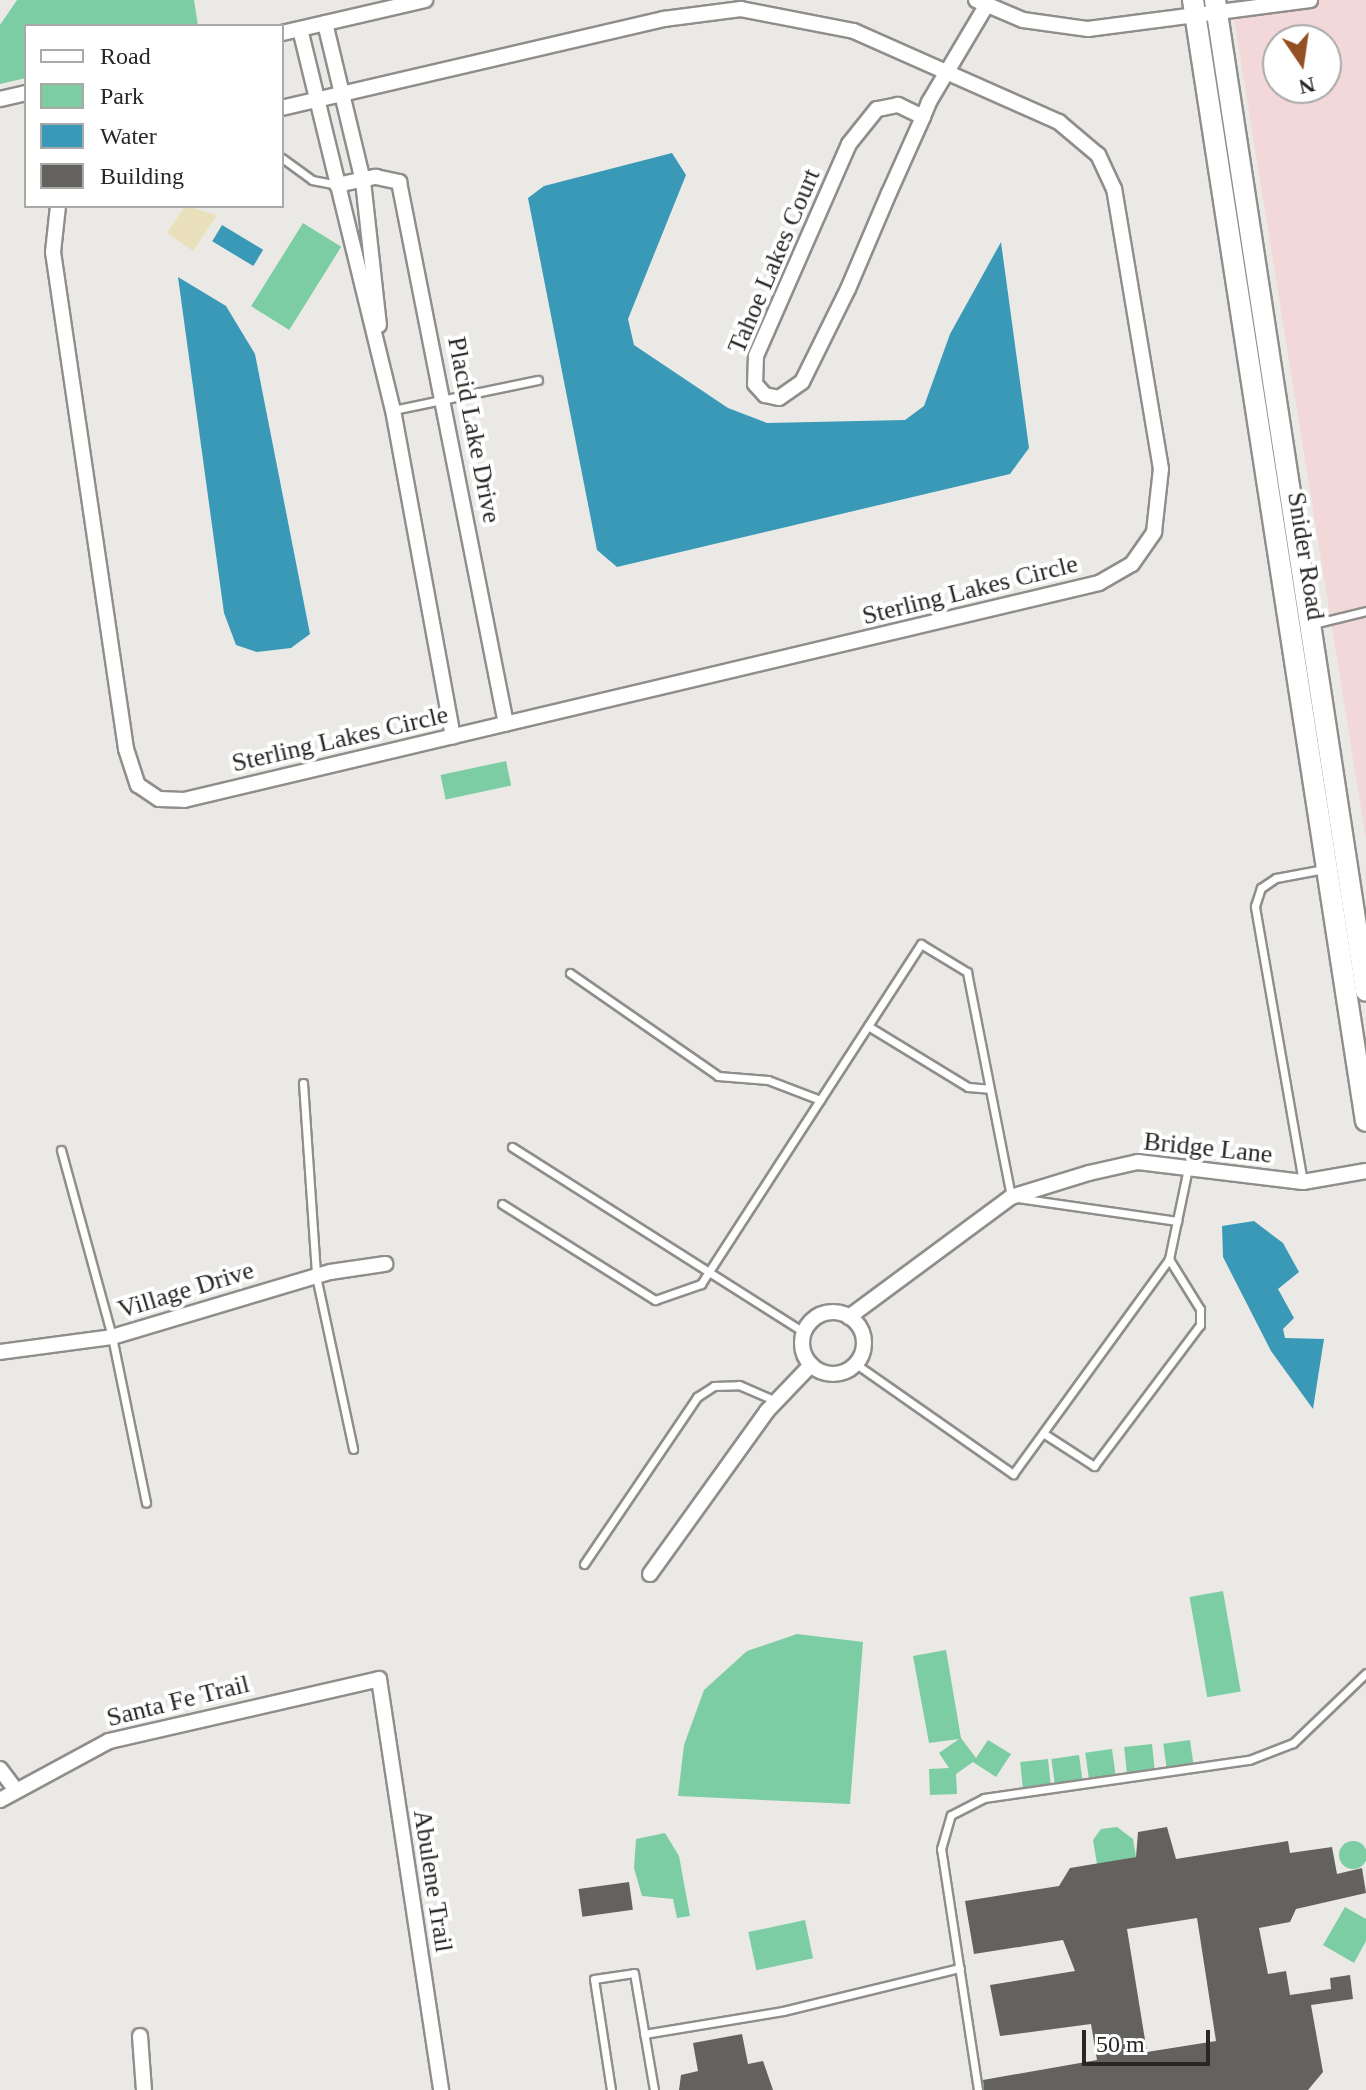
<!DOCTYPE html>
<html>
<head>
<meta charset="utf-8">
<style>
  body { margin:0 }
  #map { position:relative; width:1366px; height:2090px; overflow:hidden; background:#ebe9e6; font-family:Georgia,serif }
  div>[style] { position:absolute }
  .industrial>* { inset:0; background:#f3d8da }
  .green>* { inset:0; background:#7ccda4; transform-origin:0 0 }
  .round { border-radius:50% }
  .sand>* { inset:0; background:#eae0bb }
  .water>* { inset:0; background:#3999b6; transform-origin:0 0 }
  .building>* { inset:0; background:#64625f; transform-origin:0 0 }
  .roads { filter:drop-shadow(2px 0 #908e8b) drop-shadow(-2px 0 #908e8b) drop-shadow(0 2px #908e8b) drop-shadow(0 -2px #908e8b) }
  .lane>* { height:7px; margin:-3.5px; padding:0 3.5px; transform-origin:3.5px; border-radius:3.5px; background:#fff }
  .street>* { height:14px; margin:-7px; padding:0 7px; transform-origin:7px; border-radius:7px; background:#fff }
  .street>.ring { margin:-7px; padding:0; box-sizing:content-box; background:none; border:14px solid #fff; border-radius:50% }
  .secondary>* { height:20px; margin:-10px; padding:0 10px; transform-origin:10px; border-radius:10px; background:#fff }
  span { translate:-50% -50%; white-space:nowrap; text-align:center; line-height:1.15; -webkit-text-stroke:8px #fff; paint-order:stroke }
  .street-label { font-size:26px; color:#282726 }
  .legend { position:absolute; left:24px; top:24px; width:260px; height:184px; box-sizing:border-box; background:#fff; border:2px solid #a9a9a8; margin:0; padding:10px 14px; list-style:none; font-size:24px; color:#282726 }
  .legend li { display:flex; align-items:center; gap:16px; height:40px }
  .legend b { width:40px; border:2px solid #a9a9a8 }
  .north { position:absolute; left:1262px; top:24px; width:80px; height:80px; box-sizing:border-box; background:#fff; border:2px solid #a9a9a8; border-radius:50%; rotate:167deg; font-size:22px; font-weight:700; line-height:32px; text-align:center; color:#282726 }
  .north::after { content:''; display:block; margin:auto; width:28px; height:36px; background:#945022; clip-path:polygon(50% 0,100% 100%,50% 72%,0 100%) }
  .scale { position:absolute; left:1082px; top:2030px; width:128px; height:36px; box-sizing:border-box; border:4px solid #282726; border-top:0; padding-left:10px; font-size:24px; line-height:28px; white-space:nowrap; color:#282726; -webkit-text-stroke:6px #fff; paint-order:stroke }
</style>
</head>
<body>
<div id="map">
  <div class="industrial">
    <div style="clip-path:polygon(evenodd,1231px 0,1366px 0,1366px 839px,1231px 0,1278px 40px,1326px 40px,1326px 88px,1278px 88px,1278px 40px)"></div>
  </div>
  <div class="green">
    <div style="clip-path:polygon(17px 0,194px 0,198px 26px,26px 26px,26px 78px,0 84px,0 25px)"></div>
    <div style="left:303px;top:223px;width:45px;height:98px;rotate:32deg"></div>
    <div style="left:506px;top:761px;width:25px;height:67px;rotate:78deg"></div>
    <div style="left:1223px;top:1591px;width:102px;height:34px;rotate:80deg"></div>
    <div style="clip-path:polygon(797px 1634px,863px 1642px,850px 1804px,678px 1796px,684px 1745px,704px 1690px,747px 1651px)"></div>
    <div style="clip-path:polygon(946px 1650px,961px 1738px,976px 1758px,988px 1740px,1011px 1754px,996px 1777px,973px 1762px,956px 1774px,957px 1794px,930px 1795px,929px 1769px,949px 1768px,939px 1753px,959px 1739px,929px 1743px,913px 1656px)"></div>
    <div style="left:1190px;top:1740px;width:27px;height:27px;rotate:82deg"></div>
    <div style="left:1152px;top:1744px;width:27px;height:28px;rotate:84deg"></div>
    <div style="left:1112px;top:1749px;width:27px;height:27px;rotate:82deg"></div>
    <div style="left:1079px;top:1755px;width:27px;height:28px;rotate:82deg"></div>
    <div style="left:1048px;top:1759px;width:28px;height:28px;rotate:84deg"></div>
    <div style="clip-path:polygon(1117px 1827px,1133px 1839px,1136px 1857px,1097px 1864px,1093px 1840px,1101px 1829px)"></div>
    <div style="clip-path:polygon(665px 1833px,679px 1856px,690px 1916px,677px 1918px,673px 1899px,642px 1896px,634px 1868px,636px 1839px)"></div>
    <div class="round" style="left:1339px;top:1841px;width:28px;height:28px"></div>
    <div style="clip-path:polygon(1345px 1907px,1366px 1919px,1366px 1941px,1354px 1963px,1323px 1945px)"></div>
    <div style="left:805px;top:1920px;width:39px;height:58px;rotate:78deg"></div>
  </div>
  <div class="sand">
    <div style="clip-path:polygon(185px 206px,217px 215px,193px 251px,167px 233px)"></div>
  </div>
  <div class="water">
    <div style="clip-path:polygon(672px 153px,686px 175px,628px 319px,634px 345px,728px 408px,767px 423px,905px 420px,924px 406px,950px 334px,1001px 242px,1029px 448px,1010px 474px,617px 567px,597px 550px,528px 198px,544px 186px)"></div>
    <div style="left:222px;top:225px;width:48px;height:19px;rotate:31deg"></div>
    <div style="clip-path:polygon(178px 277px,226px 306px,255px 354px,310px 634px,291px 648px,257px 652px,236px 645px,224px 613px)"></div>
    <div style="clip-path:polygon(1254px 1221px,1283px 1243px,1299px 1272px,1278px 1289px,1294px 1318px,1283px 1329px,1285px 1338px,1324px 1339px,1313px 1409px,1271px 1351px,1223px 1257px,1222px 1226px)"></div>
  </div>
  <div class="building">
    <div style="clip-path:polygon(evenodd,1167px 1827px,1176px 1859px,1288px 1841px,1290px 1853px,1332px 1847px,1337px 1874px,1362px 1868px,1366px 1893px,1296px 1909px,1290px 1922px,1259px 1928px,1268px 1974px,1286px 1971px,1290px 1995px,1331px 1989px,1330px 1978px,1350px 1975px,1353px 1999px,1311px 2005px,1323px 2072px,1308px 2090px,984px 2090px,983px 2080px,1097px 2060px,1091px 2024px,1000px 2036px,990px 1985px,1075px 1971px,1063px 1940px,974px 1954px,965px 1901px,1059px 1886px,1070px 1868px,1136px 1857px,1138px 1832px,1167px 1827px,1197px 1918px,1216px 2041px,1147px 2052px,1127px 1929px,1197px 1918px)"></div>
    <div style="left:629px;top:1882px;width:28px;height:51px;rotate:82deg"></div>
    <div style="clip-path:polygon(742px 2034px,748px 2064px,763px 2061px,773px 2090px,679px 2090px,681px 2075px,698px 2071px,693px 2043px)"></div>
  </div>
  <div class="roads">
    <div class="lane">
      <div style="left:282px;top:158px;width:37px;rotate:36deg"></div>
      <div style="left:312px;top:180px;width:25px;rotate:11deg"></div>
      <div style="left:393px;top:410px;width:148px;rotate:-11.7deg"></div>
      <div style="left:1313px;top:624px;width:55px;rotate:-13.8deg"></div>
      <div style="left:570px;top:973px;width:180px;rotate:34.8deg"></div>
      <div style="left:718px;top:1076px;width:50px;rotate:4.6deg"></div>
      <div style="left:768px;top:1080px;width:56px;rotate:21deg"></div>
      <div style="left:868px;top:1026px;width:117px;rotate:31.4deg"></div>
      <div style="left:968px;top:1087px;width:21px;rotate:5deg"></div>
      <div style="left:303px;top:1083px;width:193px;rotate:86.1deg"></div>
      <div style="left:316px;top:1276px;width:177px;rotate:77.9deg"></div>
      <div style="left:512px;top:1147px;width:346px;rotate:32.4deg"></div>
      <div style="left:61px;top:1150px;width:194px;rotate:74.7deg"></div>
      <div style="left:112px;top:1337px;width:169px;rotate:78.4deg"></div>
      <div style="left:1303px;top:1182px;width:280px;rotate:-99.9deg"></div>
      <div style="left:1255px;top:906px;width:19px;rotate:-72deg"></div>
      <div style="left:1261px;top:888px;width:18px;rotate:-34deg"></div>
      <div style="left:1276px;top:878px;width:49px;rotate:-10.6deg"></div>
      <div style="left:502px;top:1204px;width:181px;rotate:32.1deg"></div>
      <div style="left:655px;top:1300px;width:49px;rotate:-19.2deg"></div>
      <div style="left:701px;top:1284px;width:405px;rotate:-57.1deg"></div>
      <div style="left:921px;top:944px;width:54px;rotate:31.3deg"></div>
      <div style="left:967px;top:972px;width:229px;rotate:78.9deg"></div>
      <div style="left:1011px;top:1197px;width:168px;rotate:8.2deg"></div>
      <div style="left:856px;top:1364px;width:192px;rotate:35deg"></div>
      <div style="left:1013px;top:1474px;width:266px;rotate:-54deg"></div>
      <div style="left:1169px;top:1259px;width:93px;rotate:-78.2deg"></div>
      <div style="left:1043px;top:1433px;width:61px;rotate:32.9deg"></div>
      <div style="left:1094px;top:1466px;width:176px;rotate:-53.1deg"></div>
      <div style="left:1200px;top:1325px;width:16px;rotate:-90deg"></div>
      <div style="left:1200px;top:1309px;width:59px;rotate:-121.8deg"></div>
      <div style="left:584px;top:1564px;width:202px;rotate:-55.9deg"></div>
      <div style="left:697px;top:1397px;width:20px;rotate:-33deg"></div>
      <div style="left:714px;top:1386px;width:25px;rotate:-2deg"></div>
      <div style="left:739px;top:1385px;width:40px;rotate:23.4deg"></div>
      <div style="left:644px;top:2034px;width:141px;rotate:-9.4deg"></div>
      <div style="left:783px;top:2011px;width:182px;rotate:-13.7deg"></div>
      <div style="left:611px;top:2090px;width:112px;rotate:-98.7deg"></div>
      <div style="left:594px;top:1979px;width:40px;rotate:-8.5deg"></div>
      <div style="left:634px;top:1973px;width:119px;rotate:80.3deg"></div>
      <div style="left:978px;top:2090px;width:244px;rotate:-98.7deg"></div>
      <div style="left:941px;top:1849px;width:35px;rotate:-74deg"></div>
      <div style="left:951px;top:1815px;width:37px;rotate:-27deg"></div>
      <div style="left:984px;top:1798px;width:268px;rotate:-8.2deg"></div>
      <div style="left:1249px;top:1760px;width:47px;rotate:-21.1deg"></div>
      <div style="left:1293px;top:1743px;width:101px;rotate:-43.8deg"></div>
    </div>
    <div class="street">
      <div style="left:976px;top:0;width:51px;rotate:23.1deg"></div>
      <div style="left:1023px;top:20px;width:66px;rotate:7.9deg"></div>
      <div style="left:1088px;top:29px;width:224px;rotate:-7.4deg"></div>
      <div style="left:325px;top:23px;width:163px;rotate:76.5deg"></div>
      <div style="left:363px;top:181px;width:145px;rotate:83.7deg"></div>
      <div style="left:300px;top:29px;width:392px;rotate:76.3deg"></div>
      <div style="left:393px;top:410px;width:332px;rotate:79.6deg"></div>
      <div style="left:282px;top:33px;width:147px;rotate:-13deg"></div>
      <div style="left:0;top:99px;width:27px;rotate:-13deg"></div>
      <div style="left:923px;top:117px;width:28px;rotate:-154deg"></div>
      <div style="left:898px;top:105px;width:21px;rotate:169deg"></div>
      <div style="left:877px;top:109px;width:45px;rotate:128.7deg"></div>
      <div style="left:849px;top:144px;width:232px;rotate:113.7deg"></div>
      <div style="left:756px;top:356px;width:28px;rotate:92deg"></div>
      <div style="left:755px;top:384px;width:15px;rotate:48deg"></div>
      <div style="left:765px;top:395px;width:14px;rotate:12deg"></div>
      <div style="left:779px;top:398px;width:28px;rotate:-35deg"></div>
      <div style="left:802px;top:382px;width:104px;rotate:-63.7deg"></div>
      <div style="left:848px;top:289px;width:104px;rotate:-66.9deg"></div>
      <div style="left:889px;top:193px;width:83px;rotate:-65.9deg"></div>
      <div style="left:923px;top:117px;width:16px;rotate:-68deg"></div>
      <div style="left:929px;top:102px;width:112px;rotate:-59.3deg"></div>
      <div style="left:337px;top:185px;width:40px;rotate:-12deg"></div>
      <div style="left:376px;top:177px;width:24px;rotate:12deg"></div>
      <div style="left:399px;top:182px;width:552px;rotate:78.83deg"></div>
      <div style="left:58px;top:206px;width:46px;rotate:96.2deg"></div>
      <div style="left:53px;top:252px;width:502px;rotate:81.64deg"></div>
      <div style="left:126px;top:749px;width:38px;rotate:72deg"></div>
      <div style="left:138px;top:785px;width:25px;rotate:34deg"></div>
      <div style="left:159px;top:799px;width:25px;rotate:2deg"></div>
      <div style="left:184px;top:800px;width:940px;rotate:-13.34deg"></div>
      <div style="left:1099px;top:583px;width:38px;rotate:-30deg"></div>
      <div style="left:1132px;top:564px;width:39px;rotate:-55deg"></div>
      <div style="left:1154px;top:532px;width:63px;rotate:-83.7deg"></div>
      <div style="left:1161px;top:469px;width:284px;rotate:-99.5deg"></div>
      <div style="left:1114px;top:189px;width:38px;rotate:-115deg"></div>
      <div style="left:1098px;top:155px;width:51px;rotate:-139.8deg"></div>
      <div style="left:1059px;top:122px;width:224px;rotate:-156.1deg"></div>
      <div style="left:854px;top:31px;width:115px;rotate:-169deg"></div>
      <div style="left:741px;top:9px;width:78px;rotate:172.6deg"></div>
      <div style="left:664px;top:19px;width:392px;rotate:166.9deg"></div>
      <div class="ring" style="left:802px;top:1312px;width:48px;height:48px"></div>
      <div style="left:849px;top:1317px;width:202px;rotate:-36.5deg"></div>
      <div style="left:1011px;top:1197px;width:82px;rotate:-17.1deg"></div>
      <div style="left:1089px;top:1173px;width:50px;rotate:-12.7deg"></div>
      <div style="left:1138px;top:1162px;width:166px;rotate:6.9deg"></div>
      <div style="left:1303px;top:1182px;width:64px;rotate:-9.9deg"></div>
      <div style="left:0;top:1352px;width:113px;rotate:-7.6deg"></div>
      <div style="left:112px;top:1337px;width:227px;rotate:-16.6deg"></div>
      <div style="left:330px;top:1272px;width:56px;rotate:-8.3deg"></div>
      <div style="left:650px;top:1574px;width:201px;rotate:-54.3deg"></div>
      <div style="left:767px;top:1411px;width:64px;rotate:-46.3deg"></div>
      <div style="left:0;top:1769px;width:25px;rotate:53deg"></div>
      <div style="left:0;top:1800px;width:124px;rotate:-28.4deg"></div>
      <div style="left:109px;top:1741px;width:277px;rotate:-12.9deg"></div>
      <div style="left:379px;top:1679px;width:416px;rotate:81.4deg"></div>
      <div style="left:140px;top:2036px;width:54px;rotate:85.8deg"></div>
    </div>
    <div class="secondary">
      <div style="left:1193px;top:0;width:1134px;rotate:81.23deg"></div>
      <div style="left:1215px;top:0;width:1002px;rotate:81.34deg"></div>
    </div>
  </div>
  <div class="street-label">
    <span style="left:774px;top:261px;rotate:-67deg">Tahoe Lakes Court</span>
    <span style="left:474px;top:430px;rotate:79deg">Placid Lake Drive</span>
    <span style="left:1306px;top:556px;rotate:81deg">Snider Road</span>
    <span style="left:970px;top:590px;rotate:-14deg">Sterling Lakes Circle</span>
    <span style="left:340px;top:739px;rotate:-13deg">Sterling Lakes Circle</span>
    <span style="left:1208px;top:1148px;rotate:6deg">Bridge Lane</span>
    <span style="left:186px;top:1290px;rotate:-17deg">Village Drive</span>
    <span style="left:178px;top:1701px;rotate:-14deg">Santa Fe Trail</span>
    <span style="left:433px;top:1881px;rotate:81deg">Abulene Trail</span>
  </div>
  <ul class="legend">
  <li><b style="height:10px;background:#fff"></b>Road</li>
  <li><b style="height:22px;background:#7ccda4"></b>Park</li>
  <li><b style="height:22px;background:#3999b6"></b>Water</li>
  <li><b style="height:22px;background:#64625f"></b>Building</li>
  </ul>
  <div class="north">N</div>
  <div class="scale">50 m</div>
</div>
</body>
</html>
